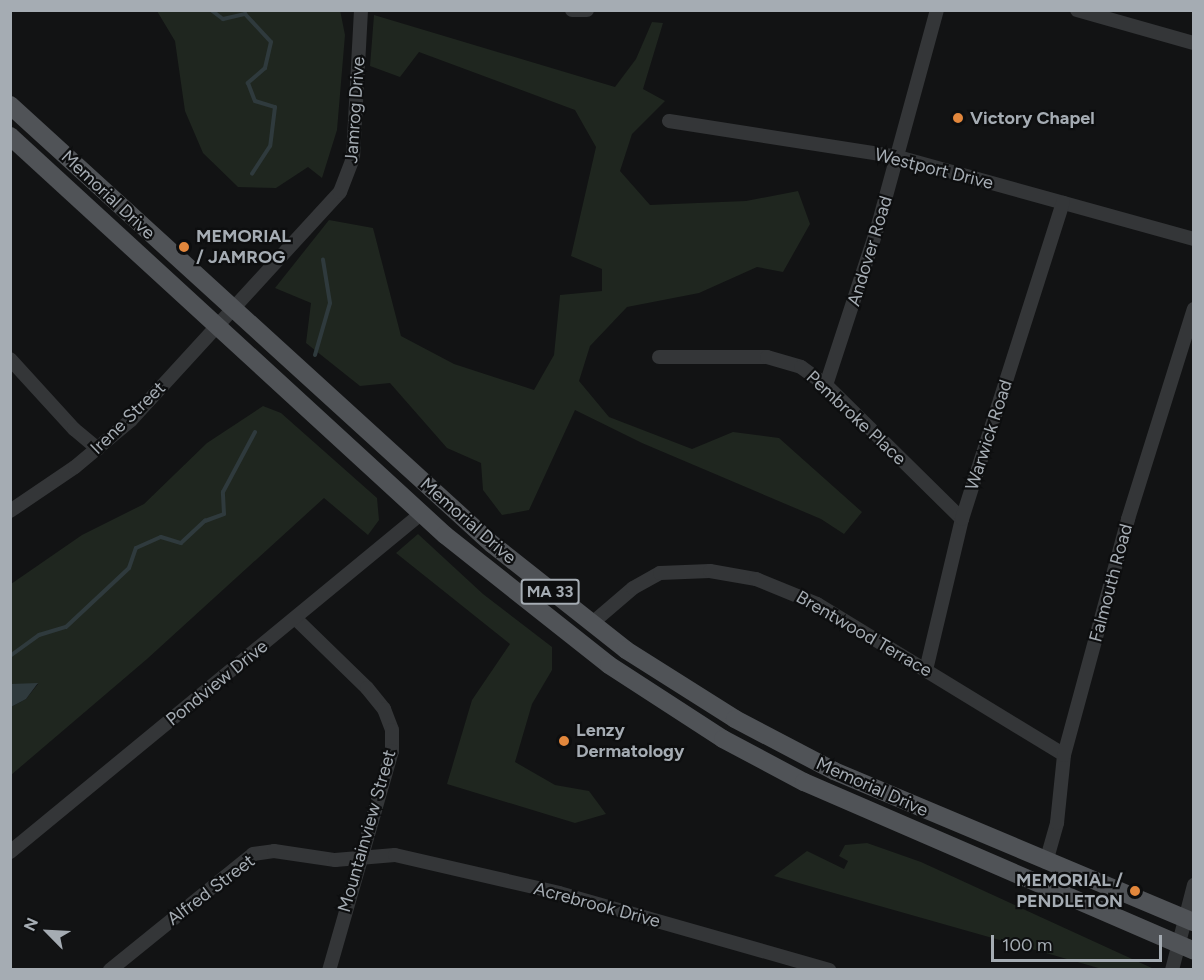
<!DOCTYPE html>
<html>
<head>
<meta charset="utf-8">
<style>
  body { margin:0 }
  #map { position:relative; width:1204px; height:980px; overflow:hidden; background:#121314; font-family:Figtree,sans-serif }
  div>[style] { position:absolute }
  .green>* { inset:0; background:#1f261f }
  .water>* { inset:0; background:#2f3a3d }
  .stream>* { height:4px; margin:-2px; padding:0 2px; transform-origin:2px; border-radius:2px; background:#2f3a3d }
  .minor>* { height:14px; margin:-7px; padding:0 7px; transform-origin:7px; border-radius:7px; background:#343638 }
  .major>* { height:18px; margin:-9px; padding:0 9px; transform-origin:9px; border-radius:9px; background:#505357 }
  .dots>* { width:16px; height:16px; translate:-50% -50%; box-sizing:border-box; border:3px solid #0d0e0f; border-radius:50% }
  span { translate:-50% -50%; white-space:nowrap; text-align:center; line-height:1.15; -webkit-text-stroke:4.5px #0d0e0f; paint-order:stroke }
  .shield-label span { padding:2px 4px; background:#0d0e0f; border:2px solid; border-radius:4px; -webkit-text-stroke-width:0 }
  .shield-label { font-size:16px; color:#a5acb3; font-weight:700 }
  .street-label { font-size:18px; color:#a5acb3 }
  .poi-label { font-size:18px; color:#a5acb3; font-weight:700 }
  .left { translate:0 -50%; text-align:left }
  .right { translate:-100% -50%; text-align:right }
  .frame { position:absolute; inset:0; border:12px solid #a5acb3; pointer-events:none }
  .north { position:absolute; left:18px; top:902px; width:60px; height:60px; -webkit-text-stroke:4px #0d0e0f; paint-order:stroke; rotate:294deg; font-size:16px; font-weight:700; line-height:24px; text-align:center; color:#a5acb3 }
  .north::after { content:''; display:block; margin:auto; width:21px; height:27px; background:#a5acb3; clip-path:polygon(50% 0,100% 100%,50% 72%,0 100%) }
  .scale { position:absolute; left:991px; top:935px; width:171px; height:27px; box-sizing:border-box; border:3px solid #a5acb3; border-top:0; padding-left:8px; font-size:18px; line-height:21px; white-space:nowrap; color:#a5acb3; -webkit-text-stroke:4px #0d0e0f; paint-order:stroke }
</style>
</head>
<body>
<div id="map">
  <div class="green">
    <div style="clip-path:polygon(340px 10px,345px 35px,337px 130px,322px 178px,308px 167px,276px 188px,238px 187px,203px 153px,185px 111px,175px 41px,157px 11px)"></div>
    <div style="clip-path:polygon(374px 15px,615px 87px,636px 59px,652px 22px,663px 23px,643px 89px,665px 101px,632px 134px,620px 171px,650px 205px,746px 201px,798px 191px,810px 224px,783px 272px,757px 267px,699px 293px,627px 307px,590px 346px,579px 381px,609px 417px,692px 449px,733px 432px,779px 438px,862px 512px,844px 534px,821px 519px,642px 443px,575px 410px,529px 510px,502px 515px,483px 490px,481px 463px,447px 448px,390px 383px,360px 386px,306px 343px,311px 303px,275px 288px,329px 220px,373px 228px,401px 336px,454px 364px,534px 390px,554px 355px,560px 295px,602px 291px,602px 269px,571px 256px,596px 147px,575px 110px,419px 52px,400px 77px,370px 66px)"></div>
    <div style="clip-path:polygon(263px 406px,281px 413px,377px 498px,379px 520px,368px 535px,324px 498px,147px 659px,11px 775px,11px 707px,26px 699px,38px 684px,11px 684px,11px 584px,82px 535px,144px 504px,207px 443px)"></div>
    <div style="clip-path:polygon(418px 534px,483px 594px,552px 647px,552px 670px,532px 704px,515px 762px,555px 785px,589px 791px,606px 814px,575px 823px,447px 784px,472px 700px,510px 644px,396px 553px)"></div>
    <div style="clip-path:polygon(867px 843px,921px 862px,1154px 969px,1102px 969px,774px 876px,807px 851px,844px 869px,848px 861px,839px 856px,845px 845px)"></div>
  </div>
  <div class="water">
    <div style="clip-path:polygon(38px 683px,26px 699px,11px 707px,11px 684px)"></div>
  </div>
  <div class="stream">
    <div style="left:211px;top:10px;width:15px;rotate:37deg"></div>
    <div style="left:223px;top:19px;width:23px;rotate:-13deg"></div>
    <div style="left:245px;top:14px;width:38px;rotate:47deg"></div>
    <div style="left:271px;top:42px;width:27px;rotate:103deg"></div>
    <div style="left:265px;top:68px;width:23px;rotate:139deg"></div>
    <div style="left:248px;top:83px;width:19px;rotate:69deg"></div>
    <div style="left:255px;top:101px;width:21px;rotate:17deg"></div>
    <div style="left:275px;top:107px;width:39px;rotate:97deg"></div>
    <div style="left:270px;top:146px;width:33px;rotate:123deg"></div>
    <div style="left:315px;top:355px;width:54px;rotate:-73.9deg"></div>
    <div style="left:330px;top:303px;width:44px;rotate:-99.2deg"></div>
    <div style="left:10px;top:656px;width:36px;rotate:-36deg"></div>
    <div style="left:39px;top:635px;width:28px;rotate:-17deg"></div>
    <div style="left:66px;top:627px;width:86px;rotate:-43.1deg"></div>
    <div style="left:129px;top:568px;width:21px;rotate:-71deg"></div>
    <div style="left:136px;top:548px;width:27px;rotate:-24deg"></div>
    <div style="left:161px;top:537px;width:21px;rotate:17deg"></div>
    <div style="left:181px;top:543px;width:33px;rotate:-43deg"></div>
    <div style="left:205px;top:521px;width:20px;rotate:-20deg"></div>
    <div style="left:224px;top:514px;width:22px;rotate:-93deg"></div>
    <div style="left:223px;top:492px;width:68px;rotate:-61.9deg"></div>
  </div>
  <div class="minor">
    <div style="left:572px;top:10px;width:15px"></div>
    <div style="left:1077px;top:10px;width:122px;rotate:15.8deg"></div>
    <div style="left:669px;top:121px;width:232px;rotate:8.9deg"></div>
    <div style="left:898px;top:157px;width:307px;rotate:15.5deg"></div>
    <div style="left:659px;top:357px;width:108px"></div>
    <div style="left:767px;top:357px;width:35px;rotate:16deg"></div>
    <div style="left:801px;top:367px;width:31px;rotate:36deg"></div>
    <div style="left:826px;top:385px;width:191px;rotate:44.6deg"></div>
    <div style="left:10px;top:359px;width:95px;rotate:47.6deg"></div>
    <div style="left:74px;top:429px;width:31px;rotate:40deg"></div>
    <div style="left:826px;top:385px;width:164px;rotate:-71.9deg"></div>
    <div style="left:877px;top:229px;width:227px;rotate:-74.7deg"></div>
    <div style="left:10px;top:511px;width:78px;rotate:-34.1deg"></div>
    <div style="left:75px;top:467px;width:73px;rotate:-40deg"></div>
    <div style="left:131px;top:420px;width:309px;rotate:-47.5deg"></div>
    <div style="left:340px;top:192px;width:36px;rotate:-69deg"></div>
    <div style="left:353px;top:158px;width:148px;rotate:-86.9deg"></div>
    <div style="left:296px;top:619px;width:99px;rotate:44.2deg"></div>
    <div style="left:367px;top:688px;width:27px;rotate:51deg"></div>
    <div style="left:384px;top:709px;width:22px;rotate:69deg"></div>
    <div style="left:392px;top:730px;width:21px;rotate:90deg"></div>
    <div style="left:392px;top:751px;width:228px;rotate:106deg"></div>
    <div style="left:591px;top:624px;width:55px;rotate:-40.6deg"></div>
    <div style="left:633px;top:588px;width:31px;rotate:-29deg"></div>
    <div style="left:660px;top:573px;width:50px;rotate:-2.3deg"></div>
    <div style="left:710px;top:571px;width:47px;rotate:9.9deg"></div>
    <div style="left:756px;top:579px;width:66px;rotate:22.3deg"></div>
    <div style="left:817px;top:604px;width:289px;rotate:31.4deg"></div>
    <div style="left:926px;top:670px;width:155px;rotate:-76.6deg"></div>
    <div style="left:962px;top:519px;width:332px;rotate:-72.3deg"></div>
    <div style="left:10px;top:852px;width:534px;rotate:-39.45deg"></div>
    <div style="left:1046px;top:862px;width:41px;rotate:-74.2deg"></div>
    <div style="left:1057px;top:823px;width:68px;rotate:-84.1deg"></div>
    <div style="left:1064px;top:755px;width:245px;rotate:-74.8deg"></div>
    <div style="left:1128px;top:519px;width:220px;rotate:-72.6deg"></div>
    <div style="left:110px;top:970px;width:184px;rotate:-39deg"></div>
    <div style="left:253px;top:854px;width:21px;rotate:-8deg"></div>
    <div style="left:274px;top:851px;width:62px;rotate:8.4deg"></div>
    <div style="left:335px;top:860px;width:60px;rotate:-4.8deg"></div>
    <div style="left:395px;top:855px;width:168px;rotate:13deg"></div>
    <div style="left:559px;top:893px;width:281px;rotate:15.9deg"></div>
    <div style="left:1172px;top:970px;width:88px;rotate:-75.5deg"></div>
  </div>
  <div class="major">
    <div style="left:10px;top:105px;width:652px;rotate:42.33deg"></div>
    <div style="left:492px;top:544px;width:171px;rotate:38.3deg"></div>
    <div style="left:626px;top:650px;width:129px;rotate:32.3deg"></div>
    <div style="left:735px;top:719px;width:112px;rotate:27.7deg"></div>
    <div style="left:834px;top:771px;width:390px;rotate:22.8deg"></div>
    <div style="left:10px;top:136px;width:590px;rotate:42.53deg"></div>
    <div style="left:445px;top:535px;width:209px;rotate:38.4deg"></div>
    <div style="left:609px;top:665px;width:136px;rotate:33deg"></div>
    <div style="left:723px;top:739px;width:92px;rotate:28deg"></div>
    <div style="left:804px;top:782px;width:425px;rotate:23.4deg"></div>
  </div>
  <div class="dots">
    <div style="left:958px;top:118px;background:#e2873c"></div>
    <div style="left:184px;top:247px;background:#e2873c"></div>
    <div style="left:564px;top:741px;background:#e2873c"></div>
    <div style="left:1135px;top:891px;background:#e2873c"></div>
  </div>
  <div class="shield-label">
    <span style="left:550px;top:592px">MA 33</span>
  </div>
  <div class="street-label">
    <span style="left:355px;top:110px;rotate:-86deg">Jamrog Drive</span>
    <span style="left:934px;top:169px;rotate:14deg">Westport Drive</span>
    <span style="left:108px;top:195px;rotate:43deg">Memorial Drive</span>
    <span style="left:870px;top:251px;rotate:-73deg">Andover Road</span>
    <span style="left:128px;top:418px;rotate:-44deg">Irene Street</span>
    <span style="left:856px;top:418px;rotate:43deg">Pembroke Place</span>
    <span style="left:989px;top:435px;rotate:-72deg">Warwick Road</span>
    <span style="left:468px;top:521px;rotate:41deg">Memorial Drive</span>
    <span style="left:1111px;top:583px;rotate:-75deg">Falmouth Road</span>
    <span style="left:864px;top:634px;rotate:30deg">Brentwood Terrace</span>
    <span style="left:217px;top:683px;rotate:-39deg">Pondview Drive</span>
    <span style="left:872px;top:787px;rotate:24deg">Memorial Drive</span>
    <span style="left:367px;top:831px;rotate:-74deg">Mountainview Street</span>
    <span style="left:211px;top:890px;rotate:-37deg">Alfred Street</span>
    <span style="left:597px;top:905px;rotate:15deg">Acrebrook Drive</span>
  </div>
  <div class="poi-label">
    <span class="left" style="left:970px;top:118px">Victory Chapel</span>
    <span class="left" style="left:196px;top:247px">MEMORIAL<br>/ JAMROG</span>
    <span class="left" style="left:576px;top:741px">Lenzy<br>Dermatology</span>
    <span class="right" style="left:1123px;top:891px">MEMORIAL /<br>PENDLETON</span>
  </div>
  <div class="frame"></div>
  <div class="north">N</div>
  <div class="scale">100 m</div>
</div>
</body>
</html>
